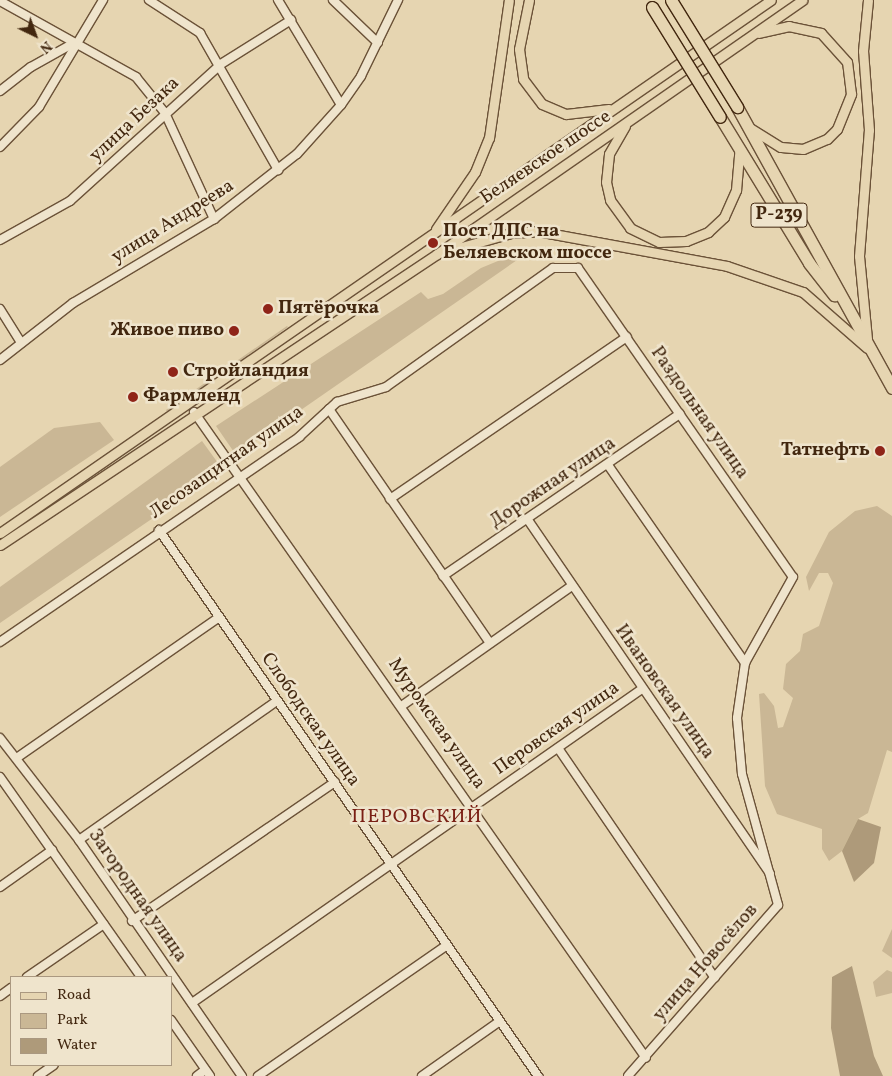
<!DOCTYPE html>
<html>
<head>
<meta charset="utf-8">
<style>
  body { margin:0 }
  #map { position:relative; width:892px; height:1076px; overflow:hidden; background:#e6d5b1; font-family:Vollkorn,serif }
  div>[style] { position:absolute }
  .green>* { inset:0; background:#cab795 }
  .water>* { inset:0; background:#ae9a7a }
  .roads { filter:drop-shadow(1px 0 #6b5238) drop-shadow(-1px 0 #6b5238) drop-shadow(0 1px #6b5238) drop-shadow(0 -1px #6b5238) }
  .minor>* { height:8px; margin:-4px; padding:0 4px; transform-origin:4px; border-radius:4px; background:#efe4cc }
  .major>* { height:9px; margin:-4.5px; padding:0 4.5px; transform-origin:4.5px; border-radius:4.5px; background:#e6d5b1 }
  .highway>* { height:11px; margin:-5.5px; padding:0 5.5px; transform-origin:5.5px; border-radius:5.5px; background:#e6d5b1 }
  .bridges { filter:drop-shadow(1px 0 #42270f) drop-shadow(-1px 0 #42270f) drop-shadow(0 1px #42270f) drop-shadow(0 -1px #42270f) }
  .highway-bridge>* { height:11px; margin:-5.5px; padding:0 5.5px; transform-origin:5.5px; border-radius:5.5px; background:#e6d5b1 }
  .dots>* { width:14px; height:14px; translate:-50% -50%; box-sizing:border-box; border:2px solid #efe4cc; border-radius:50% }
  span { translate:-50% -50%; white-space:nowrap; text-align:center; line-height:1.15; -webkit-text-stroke:5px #efe4cc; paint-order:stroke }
  .shield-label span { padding:1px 4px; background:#efe4cc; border:1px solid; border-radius:4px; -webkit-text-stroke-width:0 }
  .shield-label { font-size:18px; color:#42270f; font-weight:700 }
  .street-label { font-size:19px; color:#42270f }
  .poi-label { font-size:19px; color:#42270f; font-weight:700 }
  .left { translate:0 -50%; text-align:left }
  .right { translate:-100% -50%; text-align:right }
  .neighbourhood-label { font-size:20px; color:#7a1f14; letter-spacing:1px }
  .legend { position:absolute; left:10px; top:976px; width:162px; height:90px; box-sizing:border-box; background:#efe4cc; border:1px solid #aa9880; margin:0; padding:6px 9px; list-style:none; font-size:15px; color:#42270f }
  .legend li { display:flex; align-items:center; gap:10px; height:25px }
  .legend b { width:25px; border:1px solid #aa9880 }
  .north { position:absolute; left:10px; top:10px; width:50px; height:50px; -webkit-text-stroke:4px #efe4cc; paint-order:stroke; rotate:138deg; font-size:14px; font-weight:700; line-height:20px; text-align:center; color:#42270f }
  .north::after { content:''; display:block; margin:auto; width:18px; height:22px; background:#42270f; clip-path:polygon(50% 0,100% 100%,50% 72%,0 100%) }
</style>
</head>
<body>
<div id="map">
  <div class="green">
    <div style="clip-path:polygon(515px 254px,520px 258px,236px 455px,216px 426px,421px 292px,428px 299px,443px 294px,481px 268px)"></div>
    <div style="clip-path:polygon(287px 326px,288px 327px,167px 412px,166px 410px)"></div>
    <div style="clip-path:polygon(100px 422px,114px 440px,0 517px,0 467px,54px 428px)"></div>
    <div style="clip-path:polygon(202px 441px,223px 470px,0 623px,0 587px)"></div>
    <div style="clip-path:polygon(877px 506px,892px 516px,892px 752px,887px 750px,868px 813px,858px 819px,842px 851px,829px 861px,822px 849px,822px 829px,777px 814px,765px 786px,759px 694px,764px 693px,774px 706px,778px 728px,783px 727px,793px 698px,783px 689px,786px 664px,800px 651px,803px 634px,819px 626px,833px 583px,828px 573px,819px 573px,809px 591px,806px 577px,829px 532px,855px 511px)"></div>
    <div style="clip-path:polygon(892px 929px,892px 958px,882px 951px)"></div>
    <div style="clip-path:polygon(887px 970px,892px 972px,892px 993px,876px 997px,873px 982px)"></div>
  </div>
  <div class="water">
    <div style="clip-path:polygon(858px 819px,881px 827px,874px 863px,854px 882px,842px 851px)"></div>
    <div style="clip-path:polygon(852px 966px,874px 1056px,883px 1076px,840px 1076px,831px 1028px,832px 977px)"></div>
  </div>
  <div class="roads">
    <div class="minor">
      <div style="left:149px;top:0;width:61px;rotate:32.9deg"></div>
      <div style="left:200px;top:33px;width:158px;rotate:60.3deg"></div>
      <div style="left:278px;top:0;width:122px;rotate:59deg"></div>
      <div style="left:333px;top:0;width:62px;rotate:43.7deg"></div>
      <div style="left:0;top:1px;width:156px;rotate:29.2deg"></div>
      <div style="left:136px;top:77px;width:46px;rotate:51.1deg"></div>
      <div style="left:165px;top:113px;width:117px;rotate:65.2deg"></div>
      <div style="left:0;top:91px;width:39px;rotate:-38deg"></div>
      <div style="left:31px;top:67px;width:49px;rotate:-29.2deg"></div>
      <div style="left:0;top:147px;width:56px;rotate:-45.7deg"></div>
      <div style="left:39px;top:107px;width:125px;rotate:-59.1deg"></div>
      <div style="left:0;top:240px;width:80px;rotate:-29.1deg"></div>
      <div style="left:70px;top:201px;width:204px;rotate:-42.2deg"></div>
      <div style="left:221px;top:64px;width:83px;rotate:-32.2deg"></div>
      <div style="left:0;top:309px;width:40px;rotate:58deg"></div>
      <div style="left:0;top:360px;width:93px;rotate:-38deg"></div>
      <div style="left:73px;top:303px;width:164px;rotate:-30.8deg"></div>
      <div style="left:214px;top:219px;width:105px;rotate:-38.1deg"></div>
      <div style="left:297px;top:154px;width:66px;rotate:-48.1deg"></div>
      <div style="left:341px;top:105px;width:35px;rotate:-55deg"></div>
      <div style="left:361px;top:76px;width:85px;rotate:-64deg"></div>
      <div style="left:329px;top:409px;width:284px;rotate:55.5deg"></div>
      <div style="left:194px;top:412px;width:788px;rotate:55.02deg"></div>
      <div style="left:608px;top:465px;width:241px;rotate:55.3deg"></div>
      <div style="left:390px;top:499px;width:287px;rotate:-34.4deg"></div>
      <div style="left:528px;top:520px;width:428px;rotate:55.6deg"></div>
      <div style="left:159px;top:530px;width:665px;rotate:55.23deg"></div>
      <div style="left:443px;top:576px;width:287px;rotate:-34.4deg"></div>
      <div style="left:0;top:642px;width:363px;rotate:-34.4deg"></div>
      <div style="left:299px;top:437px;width:52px;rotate:-42.6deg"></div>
      <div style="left:337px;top:402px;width:51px;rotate:-17deg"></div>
      <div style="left:386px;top:387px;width:205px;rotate:-35.5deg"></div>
      <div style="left:553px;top:268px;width:25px"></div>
      <div style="left:578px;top:268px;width:376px;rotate:55.2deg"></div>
      <div style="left:793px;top:577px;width:98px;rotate:119.2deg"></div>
      <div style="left:745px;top:663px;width:56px;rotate:98.3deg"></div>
      <div style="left:737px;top:718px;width:56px;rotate:84.9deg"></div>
      <div style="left:742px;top:774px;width:136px;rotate:74.6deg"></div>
      <div style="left:778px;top:905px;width:227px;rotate:131.3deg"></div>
      <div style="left:403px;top:705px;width:207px;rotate:-35.2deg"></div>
      <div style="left:0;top:738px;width:129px;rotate:52.2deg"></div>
      <div style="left:79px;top:840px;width:287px;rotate:55.4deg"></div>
      <div style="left:558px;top:748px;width:278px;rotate:55.7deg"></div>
      <div style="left:18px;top:757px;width:244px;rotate:-34.8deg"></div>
      <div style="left:0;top:777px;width:245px;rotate:54.8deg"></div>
      <div style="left:79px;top:840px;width:242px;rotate:-35.1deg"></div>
      <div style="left:0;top:887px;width:64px;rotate:-35.4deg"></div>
      <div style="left:132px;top:921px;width:246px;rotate:-34.4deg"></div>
      <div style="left:27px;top:977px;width:93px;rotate:-34.5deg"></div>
      <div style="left:0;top:996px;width:14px;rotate:-36deg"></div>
      <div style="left:192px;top:1003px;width:549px;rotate:-34.91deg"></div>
      <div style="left:171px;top:1020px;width:68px;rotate:55.1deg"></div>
      <div style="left:38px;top:1076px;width:19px;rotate:-35deg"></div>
      <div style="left:197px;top:1076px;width:10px;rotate:-37deg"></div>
      <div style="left:258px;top:1076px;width:229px;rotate:-34.7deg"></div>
      <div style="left:422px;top:1076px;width:95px;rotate:-35.2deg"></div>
    </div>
    <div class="major">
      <div style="left:529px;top:0;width:50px;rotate:101.5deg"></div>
      <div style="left:519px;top:49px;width:30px;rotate:82deg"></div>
      <div style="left:523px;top:79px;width:31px;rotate:53deg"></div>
      <div style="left:542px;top:104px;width:26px;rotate:23deg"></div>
      <div style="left:566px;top:114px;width:43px;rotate:-6.6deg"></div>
      <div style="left:625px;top:126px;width:32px;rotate:120deg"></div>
      <div style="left:609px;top:154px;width:28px;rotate:96deg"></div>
      <div style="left:606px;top:182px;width:18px;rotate:77deg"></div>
      <div style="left:610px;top:200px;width:34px;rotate:54deg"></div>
      <div style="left:630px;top:228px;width:32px;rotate:26deg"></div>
      <div style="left:659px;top:242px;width:27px;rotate:-2deg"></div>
      <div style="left:686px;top:241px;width:24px;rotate:-22deg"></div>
      <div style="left:708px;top:232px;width:22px;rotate:-43deg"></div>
      <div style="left:724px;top:217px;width:30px;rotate:-66deg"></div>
      <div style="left:736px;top:190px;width:38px;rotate:-85deg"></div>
      <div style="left:750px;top:128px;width:36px;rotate:32deg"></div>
      <div style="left:781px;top:147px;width:22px;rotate:5deg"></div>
      <div style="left:803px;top:149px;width:26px;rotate:-23deg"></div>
      <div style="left:827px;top:139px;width:14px;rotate:-45deg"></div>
      <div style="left:837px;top:129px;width:38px;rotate:-68deg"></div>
      <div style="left:851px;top:94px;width:32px;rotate:-97deg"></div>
      <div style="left:847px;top:62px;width:39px;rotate:-132deg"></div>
      <div style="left:821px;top:33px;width:33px;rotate:-168deg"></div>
      <div style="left:789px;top:26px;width:31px;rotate:167deg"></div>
      <div style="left:436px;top:229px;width:69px;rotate:-55.6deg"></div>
      <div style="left:475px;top:172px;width:37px;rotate:-68deg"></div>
      <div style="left:489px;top:138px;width:139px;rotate:-81.8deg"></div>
      <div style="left:444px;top:252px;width:70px;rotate:-15.8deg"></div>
      <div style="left:511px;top:233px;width:26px;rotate:-4deg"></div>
      <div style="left:537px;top:231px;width:193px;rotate:10.4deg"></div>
      <div style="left:727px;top:266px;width:80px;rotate:18.9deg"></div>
      <div style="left:803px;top:292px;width:85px;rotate:41.2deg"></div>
      <div style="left:867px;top:339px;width:83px;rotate:-95.5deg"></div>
      <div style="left:859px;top:256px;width:126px;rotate:-85.5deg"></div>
      <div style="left:869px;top:130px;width:79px;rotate:-94.3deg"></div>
      <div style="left:863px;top:51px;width:51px;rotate:-84.4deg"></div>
      <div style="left:0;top:533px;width:937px;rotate:-34.66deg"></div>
      <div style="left:0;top:545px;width:525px;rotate:-33.66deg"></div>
      <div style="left:437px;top:254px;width:445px;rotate:-34.8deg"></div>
    </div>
    <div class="highway">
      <div style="left:737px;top:107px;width:321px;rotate:61.1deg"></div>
      <div style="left:720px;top:117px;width:171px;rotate:58.6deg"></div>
      <div style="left:809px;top:263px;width:41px;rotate:52deg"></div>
    </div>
  </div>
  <div class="bridges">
    <div class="highway-bridge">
      <div style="left:671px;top:0;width:126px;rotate:58.3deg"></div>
      <div style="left:652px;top:7px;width:129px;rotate:58.3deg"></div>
    </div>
  </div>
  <div class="dots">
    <div style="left:433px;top:243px;background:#8f2418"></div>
    <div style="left:268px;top:309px;background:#8f2418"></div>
    <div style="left:234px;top:331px;background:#8f2418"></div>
    <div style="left:173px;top:372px;background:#8f2418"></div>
    <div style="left:133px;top:397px;background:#8f2418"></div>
    <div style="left:880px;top:451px;background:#8f2418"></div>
  </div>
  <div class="shield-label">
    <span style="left:779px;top:215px">Р-239</span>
  </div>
  <div class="street-label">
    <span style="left:135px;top:120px;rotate:-43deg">улица Безака</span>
    <span style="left:546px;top:158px;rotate:-34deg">Беляевское шоссе</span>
    <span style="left:173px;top:222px;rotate:-32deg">улица Андреева</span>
    <span style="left:699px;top:413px;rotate:55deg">Раздольная улица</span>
    <span style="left:227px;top:463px;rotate:-35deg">Лесозащитная улица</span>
    <span style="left:553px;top:483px;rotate:-34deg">Дорожная улица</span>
    <span style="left:664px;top:692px;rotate:55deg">Ивановская улица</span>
    <span style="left:310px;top:720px;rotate:55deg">Слободская улица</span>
    <span style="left:436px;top:724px;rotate:55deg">Муромская улица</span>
    <span style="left:557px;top:729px;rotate:-35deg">Перовская улица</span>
    <span style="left:137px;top:896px;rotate:55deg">Загородная улица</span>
    <span style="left:706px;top:963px;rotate:-49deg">улица Новосёлов</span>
  </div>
  <div class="poi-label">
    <span class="left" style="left:443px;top:243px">Пост ДПС на<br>Беляевском шоссе</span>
    <span class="left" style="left:278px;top:309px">Пятёрочка</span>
    <span class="right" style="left:224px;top:331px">Живое пиво</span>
    <span class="left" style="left:183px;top:372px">Стройландия</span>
    <span class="left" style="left:143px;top:397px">Фармленд</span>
    <span class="right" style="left:870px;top:451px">Татнефть</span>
  </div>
  <div class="neighbourhood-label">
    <span style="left:417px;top:817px">ПЕРОВСКИЙ</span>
  </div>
  <ul class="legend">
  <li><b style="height:6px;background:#e6d5b1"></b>Road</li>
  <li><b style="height:14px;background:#cab795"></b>Park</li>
  <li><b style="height:14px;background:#ae9a7a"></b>Water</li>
  </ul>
  <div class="north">N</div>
</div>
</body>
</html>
